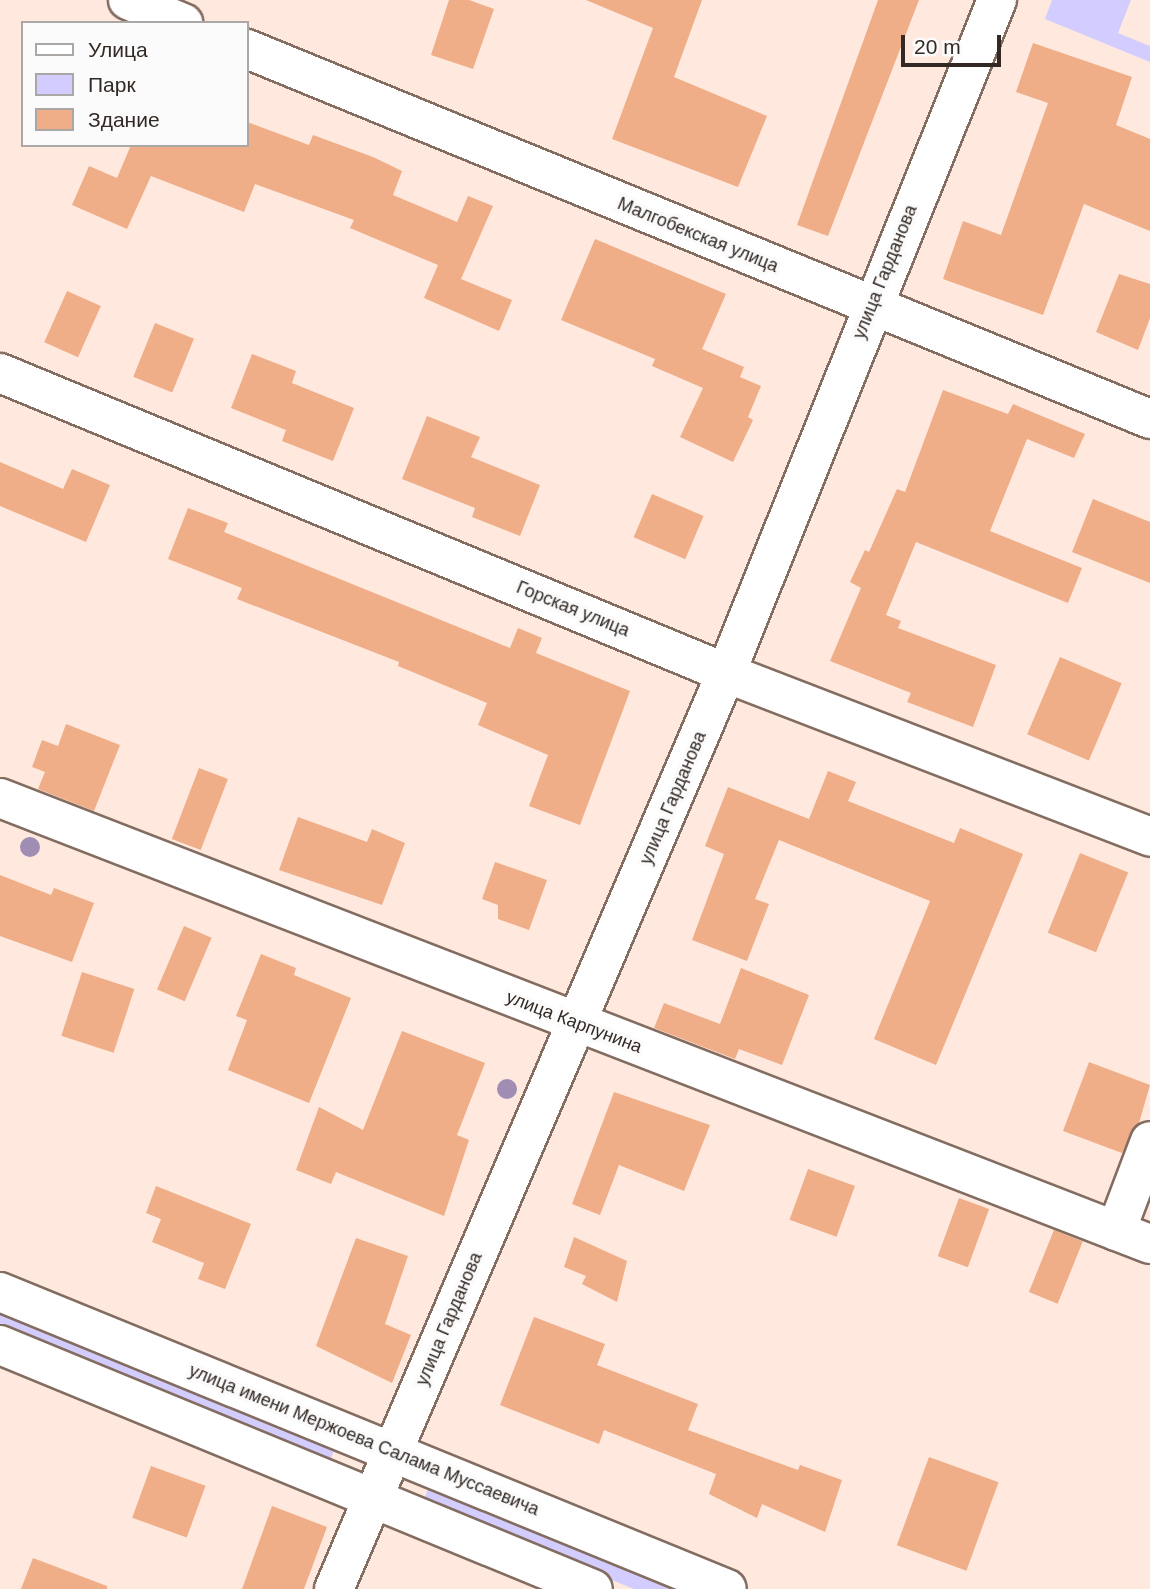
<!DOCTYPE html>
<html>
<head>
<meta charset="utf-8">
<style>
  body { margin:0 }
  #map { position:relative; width:1150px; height:1589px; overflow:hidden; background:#ffe9de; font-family:Arial,sans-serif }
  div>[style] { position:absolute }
  .green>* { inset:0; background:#d2cdfe; transform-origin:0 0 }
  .building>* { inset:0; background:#efad88; transform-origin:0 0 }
  .roads { filter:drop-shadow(2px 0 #836c60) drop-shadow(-2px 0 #836c60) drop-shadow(0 2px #836c60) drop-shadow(0 -2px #836c60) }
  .minor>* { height:38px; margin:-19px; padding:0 19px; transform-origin:19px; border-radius:19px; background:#fff }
  .trees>* { width:20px; height:20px; margin:-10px; border-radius:50%; background:#9f8db3 }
  span { translate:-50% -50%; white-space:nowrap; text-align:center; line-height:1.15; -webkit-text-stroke:7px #fbfbfb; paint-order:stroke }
  .street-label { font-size:18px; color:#332924 }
  .legend { position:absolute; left:21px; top:21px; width:228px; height:126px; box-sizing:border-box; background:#fbfbfb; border:2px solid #aba7a5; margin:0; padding:9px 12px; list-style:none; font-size:21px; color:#332924 }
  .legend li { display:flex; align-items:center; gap:14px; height:35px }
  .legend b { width:35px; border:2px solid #aba7a5 }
  .scale { position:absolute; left:901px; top:35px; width:100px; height:32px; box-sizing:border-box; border:4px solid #332924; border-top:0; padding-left:9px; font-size:21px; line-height:24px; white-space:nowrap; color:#332924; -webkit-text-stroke:5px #fbfbfb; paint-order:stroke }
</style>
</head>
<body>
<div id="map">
  <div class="green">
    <div style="clip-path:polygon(1052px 0,1131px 0,1118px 33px,1150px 46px,1150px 62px,1045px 19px)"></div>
    <div style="left:0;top:1311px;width:362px;height:18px;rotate:22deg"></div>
    <div style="clip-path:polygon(428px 1488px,672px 1589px,634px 1589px,423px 1503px)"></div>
  </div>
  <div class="building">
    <div style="clip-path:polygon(449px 0,469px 0,494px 9px,473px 69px,431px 55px)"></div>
    <div style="clip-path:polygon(586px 0,702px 0,674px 77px,767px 116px,738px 187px,612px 139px,653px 28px)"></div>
    <div style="clip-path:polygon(878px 0,919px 0,828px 236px,797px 225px)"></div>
    <div style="clip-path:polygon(1033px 43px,1132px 77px,1116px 125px,1150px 139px,1150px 231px,1084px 204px,1043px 315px,943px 279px,963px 221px,1001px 235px,1048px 103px,1016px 92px)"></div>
    <div style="clip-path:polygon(247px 122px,309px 145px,313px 135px,373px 157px,402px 171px,393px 195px,457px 222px,468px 196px,493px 206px,461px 279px,512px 300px,499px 331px,424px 298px,438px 265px,350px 228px,354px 220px,255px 184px,244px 212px,151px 176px,127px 229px,72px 205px,89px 166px,117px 178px,131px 145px,247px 145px)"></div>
    <div style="clip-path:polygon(595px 239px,726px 294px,702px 349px,744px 367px,740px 377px,761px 386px,748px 417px,753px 420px,733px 462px,680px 437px,703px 388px,652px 366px,655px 359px,561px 320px)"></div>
    <div style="clip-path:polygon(1119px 274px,1150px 284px,1150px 318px,1138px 350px,1096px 332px)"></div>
    <div style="left:67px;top:291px;width:37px;height:56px;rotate:24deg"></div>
    <div style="left:155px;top:323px;width:42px;height:58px;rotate:22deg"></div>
    <div style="clip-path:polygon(252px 354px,296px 371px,292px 383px,354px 408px,333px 461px,282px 441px,286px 430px,231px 408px)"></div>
    <div style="clip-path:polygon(943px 390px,1008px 414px,1013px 404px,1085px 434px,1074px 458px,1027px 439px,990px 531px,1082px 568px,1068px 603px,916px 542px,886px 615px,901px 621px,898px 628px,996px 665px,973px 727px,907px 702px,911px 693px,830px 661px,861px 588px,850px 582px,865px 550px,869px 552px,897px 489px,905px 492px)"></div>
    <div style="clip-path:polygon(427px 416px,480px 437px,471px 457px,540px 485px,520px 536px,472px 517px,475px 508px,402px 479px)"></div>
    <div style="clip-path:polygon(0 462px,63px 489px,72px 469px,110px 485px,86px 542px,0 506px)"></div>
    <div style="left:652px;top:494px;width:56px;height:47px;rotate:23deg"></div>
    <div style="clip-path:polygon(1093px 499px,1150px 522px,1150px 583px,1072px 552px)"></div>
    <div style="clip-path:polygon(188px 508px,228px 523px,224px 532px,510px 648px,518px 628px,542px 638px,536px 653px,630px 691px,580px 825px,529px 806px,548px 755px,478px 725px,487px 703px,398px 666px,399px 662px,237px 599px,242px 588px,168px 559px)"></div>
    <div style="left:1060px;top:657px;width:67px;height:84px;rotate:23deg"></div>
    <div style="clip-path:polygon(66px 724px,120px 745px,94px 811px,38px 789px,45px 772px,32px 767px,42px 740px,58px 746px)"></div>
    <div style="left:199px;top:768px;width:31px;height:76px;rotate:21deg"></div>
    <div style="clip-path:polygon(828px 771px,856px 782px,848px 801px,954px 843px,960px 828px,1023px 854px,936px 1065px,874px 1039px,930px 901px,779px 840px,755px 899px,769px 904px,747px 961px,692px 940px,724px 854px,705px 846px,728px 787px,809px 819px)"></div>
    <div style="clip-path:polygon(298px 817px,367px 842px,372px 829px,405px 843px,382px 905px,279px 870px)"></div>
    <div style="left:1080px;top:853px;width:52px;height:86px;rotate:22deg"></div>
    <div style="clip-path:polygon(495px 862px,547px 880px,529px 930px,498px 919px,498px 905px,482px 899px)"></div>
    <div style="clip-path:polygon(0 875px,51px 895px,54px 888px,94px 903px,72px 962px,0 936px)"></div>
    <div style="left:184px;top:926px;width:30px;height:69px;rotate:23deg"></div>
    <div style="clip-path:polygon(261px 954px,296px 968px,294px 975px,351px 998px,309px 1103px,228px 1070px,247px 1020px,236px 1016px)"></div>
    <div style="clip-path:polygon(741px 968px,809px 995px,782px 1065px,739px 1049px,735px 1059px,654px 1028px,664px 1003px,720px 1024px)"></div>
    <div style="left:82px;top:972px;width:55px;height:67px;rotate:18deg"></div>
    <div style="clip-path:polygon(402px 1031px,485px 1063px,457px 1135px,469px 1140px,444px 1216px,336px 1172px,331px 1184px,296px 1170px,319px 1107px,363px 1130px)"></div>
    <div style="clip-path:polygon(1089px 1062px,1150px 1085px,1139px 1123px,1122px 1153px,1063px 1131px)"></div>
    <div style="clip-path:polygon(614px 1092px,710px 1125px,684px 1191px,619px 1165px,600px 1215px,572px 1204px)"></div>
    <div style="left:808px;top:1169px;width:50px;height:54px;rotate:20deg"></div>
    <div style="clip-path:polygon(156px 1186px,251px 1224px,225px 1289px,198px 1279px,204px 1263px,152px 1242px,161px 1219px,146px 1213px)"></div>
    <div style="left:959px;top:1198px;width:32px;height:62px;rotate:20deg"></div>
    <div style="left:1054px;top:1230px;width:31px;height:67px;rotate:22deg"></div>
    <div style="clip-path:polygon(574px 1237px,627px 1261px,617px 1302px,582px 1284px,586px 1276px,564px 1267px)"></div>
    <div style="clip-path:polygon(356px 1238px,408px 1256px,385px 1324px,411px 1335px,392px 1383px,316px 1346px)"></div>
    <div style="clip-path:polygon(534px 1317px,605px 1344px,597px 1365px,698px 1404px,688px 1430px,798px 1470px,800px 1465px,842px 1480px,825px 1532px,762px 1504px,757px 1518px,709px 1494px,716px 1474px,604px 1430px,599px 1444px,500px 1405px)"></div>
    <div style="left:929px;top:1457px;width:74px;height:94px;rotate:20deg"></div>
    <div style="left:151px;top:1466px;width:58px;height:55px;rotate:20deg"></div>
    <div style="clip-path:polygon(272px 1506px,327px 1527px,304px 1589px,242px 1589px)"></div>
    <div style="clip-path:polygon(33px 1558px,107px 1586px,107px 1589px,21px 1589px)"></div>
  </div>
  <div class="roads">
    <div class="minor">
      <div style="left:128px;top:0;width:60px;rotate:22.7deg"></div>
      <div style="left:247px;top:49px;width:976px;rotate:22.28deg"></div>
      <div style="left:0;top:373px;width:786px;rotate:22.45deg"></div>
      <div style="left:726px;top:673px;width:455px;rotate:21.1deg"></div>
      <div style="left:0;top:798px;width:1233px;rotate:21.2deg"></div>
      <div style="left:1116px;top:1231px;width:96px;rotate:-69.3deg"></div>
      <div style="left:0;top:1292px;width:785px;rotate:22.22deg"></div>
      <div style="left:0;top:1345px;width:641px;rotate:22.37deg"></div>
      <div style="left:334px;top:1589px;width:996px;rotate:-66.83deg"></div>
      <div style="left:726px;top:673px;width:726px;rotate:-68.07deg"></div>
    </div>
  </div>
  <div class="trees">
    <div style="left:30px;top:847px"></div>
    <div style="left:507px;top:1089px"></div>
  </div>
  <div class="street-label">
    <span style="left:698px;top:235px;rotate:22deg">Малгобекская улица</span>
    <span style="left:885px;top:272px;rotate:-68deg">улица Гарданова</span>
    <span style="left:573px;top:609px;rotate:22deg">Горская улица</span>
    <span style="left:673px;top:798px;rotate:-67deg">улица Гарданова</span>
    <span style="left:574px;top:1022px;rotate:21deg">улица Карпунина</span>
    <span style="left:449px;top:1319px;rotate:-67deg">улица Гарданова</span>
    <span style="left:364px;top:1440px;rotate:22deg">улица имени Мержоева Салама Муссаевича</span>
  </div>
  <ul class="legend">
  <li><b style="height:9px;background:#fff"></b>Улица</li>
  <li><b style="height:19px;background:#d2cdfe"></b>Парк</li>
  <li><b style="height:19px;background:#efad88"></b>Здание</li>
  </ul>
  <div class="scale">20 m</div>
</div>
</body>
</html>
